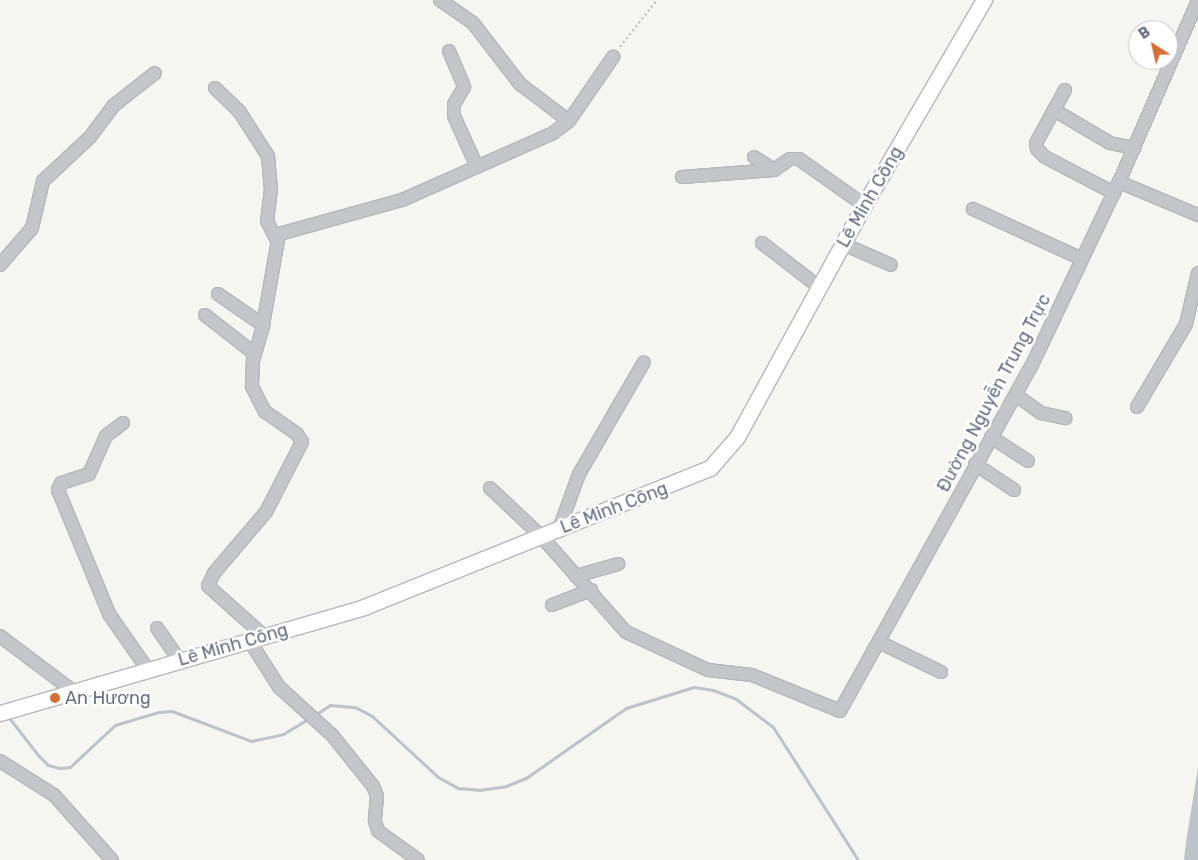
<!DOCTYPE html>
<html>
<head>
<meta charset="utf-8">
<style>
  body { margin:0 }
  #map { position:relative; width:1198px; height:860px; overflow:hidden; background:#f5f5f2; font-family:Rubik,sans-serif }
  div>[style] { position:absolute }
  .water>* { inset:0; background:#bdc4c9 }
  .stream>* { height:3px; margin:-1.5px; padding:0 1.5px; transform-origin:1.5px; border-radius:1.5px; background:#bdc4c9 }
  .path>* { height:2px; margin-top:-1px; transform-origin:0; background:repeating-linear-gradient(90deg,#bdbec1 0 2.5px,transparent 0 5px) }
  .roads { filter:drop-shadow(1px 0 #b5b7bb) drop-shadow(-1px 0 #b5b7bb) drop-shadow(0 1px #b5b7bb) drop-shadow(0 -1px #b5b7bb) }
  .minor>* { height:12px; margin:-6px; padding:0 6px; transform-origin:6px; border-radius:6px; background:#c4c6ca }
  .major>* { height:15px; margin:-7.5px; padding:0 7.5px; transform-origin:7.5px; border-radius:7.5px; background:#fff }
  .dots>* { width:14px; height:14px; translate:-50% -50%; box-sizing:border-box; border:2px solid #fff; border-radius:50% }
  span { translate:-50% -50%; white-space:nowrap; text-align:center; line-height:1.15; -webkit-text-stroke:5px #fff; paint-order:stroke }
  .street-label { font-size:18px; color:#677181 }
  .poi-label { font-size:18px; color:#677181 }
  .left { translate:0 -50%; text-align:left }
  .north { position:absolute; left:1128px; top:20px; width:50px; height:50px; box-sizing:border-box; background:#fff; border:1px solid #c2c6cd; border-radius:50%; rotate:325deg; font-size:14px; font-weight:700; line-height:20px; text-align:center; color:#677181 }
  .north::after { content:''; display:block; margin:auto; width:18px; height:22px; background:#d46e33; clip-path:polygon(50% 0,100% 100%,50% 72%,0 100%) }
</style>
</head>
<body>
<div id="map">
  <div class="water">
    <div style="clip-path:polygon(1198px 768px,1198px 860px,1184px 860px,1186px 842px)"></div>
  </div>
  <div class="stream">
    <div style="left:7px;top:715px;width:51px;rotate:52.2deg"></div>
    <div style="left:38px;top:755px;width:14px;rotate:45deg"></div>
    <div style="left:48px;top:765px;width:11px;rotate:15deg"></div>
    <div style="left:59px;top:768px;width:11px;rotate:-5deg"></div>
    <div style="left:70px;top:767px;width:62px;rotate:-43deg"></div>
    <div style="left:115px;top:725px;width:46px;rotate:-16.5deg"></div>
    <div style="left:159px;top:712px;width:13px;rotate:-4deg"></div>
    <div style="left:172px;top:711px;width:85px;rotate:20.8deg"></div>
    <div style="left:251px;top:741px;width:33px;rotate:-12deg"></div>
    <div style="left:283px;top:734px;width:31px;rotate:-31deg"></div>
    <div style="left:315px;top:715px;width:18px;rotate:-34deg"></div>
    <div style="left:330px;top:705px;width:25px;rotate:5deg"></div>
    <div style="left:355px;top:707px;width:19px;rotate:28deg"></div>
    <div style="left:372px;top:716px;width:90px;rotate:42.7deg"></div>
    <div style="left:438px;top:777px;width:23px;rotate:29deg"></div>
    <div style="left:458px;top:788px;width:21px;rotate:5deg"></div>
    <div style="left:479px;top:790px;width:27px;rotate:-8deg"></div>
    <div style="left:506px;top:786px;width:22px;rotate:-22deg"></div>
    <div style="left:526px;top:778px;width:122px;rotate:-35deg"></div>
    <div style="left:626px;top:708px;width:71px;rotate:-17.2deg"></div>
    <div style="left:694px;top:687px;width:19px;rotate:9deg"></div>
    <div style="left:713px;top:690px;width:25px;rotate:21deg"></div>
    <div style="left:736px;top:699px;width:46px;rotate:37.1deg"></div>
    <div style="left:773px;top:727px;width:158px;rotate:57.4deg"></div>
  </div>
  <div class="path">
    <div style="left:620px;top:47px;width:60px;rotate:-51.8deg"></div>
  </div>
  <div class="roads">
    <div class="minor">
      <div style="left:440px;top:0;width:40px;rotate:34.9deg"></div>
      <div style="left:473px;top:23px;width:77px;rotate:52.4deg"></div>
      <div style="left:520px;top:84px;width:61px;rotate:37.1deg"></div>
      <div style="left:449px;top:51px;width:39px;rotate:67deg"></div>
      <div style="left:464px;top:87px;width:20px;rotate:120deg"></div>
      <div style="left:454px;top:104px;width:12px;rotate:90deg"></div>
      <div style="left:454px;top:116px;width:56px;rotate:65.7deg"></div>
      <div style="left:215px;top:88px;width:33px;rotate:44deg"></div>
      <div style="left:239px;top:111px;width:54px;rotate:57.2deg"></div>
      <div style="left:268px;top:156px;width:33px;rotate:85deg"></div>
      <div style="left:271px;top:189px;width:32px;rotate:97deg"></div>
      <div style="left:267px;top:221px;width:22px;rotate:63deg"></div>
      <div style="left:1065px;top:90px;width:60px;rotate:118.7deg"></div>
      <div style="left:1036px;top:143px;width:6px;rotate:81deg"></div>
      <div style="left:1037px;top:149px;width:11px;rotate:45deg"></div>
      <div style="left:1045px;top:157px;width:78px;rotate:27.6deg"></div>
      <div style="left:1054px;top:110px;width:65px;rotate:30.5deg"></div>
      <div style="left:1110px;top:143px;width:25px;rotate:12deg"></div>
      <div style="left:754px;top:157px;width:24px;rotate:33deg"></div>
      <div style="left:682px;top:177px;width:92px;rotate:-4.4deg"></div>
      <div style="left:774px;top:170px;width:19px;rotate:-35deg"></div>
      <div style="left:790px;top:159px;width:9px"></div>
      <div style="left:799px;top:159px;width:80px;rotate:35.3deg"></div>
      <div style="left:1119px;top:182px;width:86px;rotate:22.7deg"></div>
      <div style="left:973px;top:209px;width:120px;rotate:24.6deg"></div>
      <div style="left:762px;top:243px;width:72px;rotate:37.7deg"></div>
      <div style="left:843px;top:244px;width:52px;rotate:23.6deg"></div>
      <div style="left:0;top:265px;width:49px;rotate:-49.1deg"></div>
      <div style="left:32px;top:228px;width:48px;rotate:-76.8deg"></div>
      <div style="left:43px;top:181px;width:64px;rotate:-43.1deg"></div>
      <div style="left:90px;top:137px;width:39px;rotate:-53deg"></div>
      <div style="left:113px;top:106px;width:53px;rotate:-38.2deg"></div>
      <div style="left:218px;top:294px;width:55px;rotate:34.6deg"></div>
      <div style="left:205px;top:315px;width:63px;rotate:38deg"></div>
      <div style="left:1016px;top:395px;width:31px;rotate:36deg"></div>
      <div style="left:1041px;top:413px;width:25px;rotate:12deg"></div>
      <div style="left:1137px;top:407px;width:96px;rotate:-59.4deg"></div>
      <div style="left:1186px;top:324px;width:52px;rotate:-76.8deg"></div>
      <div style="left:123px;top:423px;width:21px;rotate:143deg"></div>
      <div style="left:106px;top:436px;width:42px;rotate:114.1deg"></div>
      <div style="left:89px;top:474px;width:29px;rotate:162deg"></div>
      <div style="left:61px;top:483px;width:8px;rotate:113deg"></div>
      <div style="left:58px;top:490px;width:134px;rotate:67.6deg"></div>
      <div style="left:109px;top:614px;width:68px;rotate:55.1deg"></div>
      <div style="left:991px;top:437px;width:44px;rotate:33deg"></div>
      <div style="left:975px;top:464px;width:47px;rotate:33.7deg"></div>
      <div style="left:490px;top:488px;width:70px;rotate:43.3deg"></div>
      <div style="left:541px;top:536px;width:128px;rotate:48.5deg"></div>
      <div style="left:626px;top:632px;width:90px;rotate:24.9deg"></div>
      <div style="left:708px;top:670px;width:44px;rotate:6.5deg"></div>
      <div style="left:752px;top:675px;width:95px;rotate:22.2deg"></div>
      <div style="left:840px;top:711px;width:393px;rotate:-61deg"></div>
      <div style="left:1031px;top:367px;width:205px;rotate:-64.6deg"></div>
      <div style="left:1119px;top:182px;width:198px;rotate:-66.5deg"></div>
      <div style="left:559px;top:529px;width:59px;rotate:-70deg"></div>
      <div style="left:579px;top:474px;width:129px;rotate:-59.9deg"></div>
      <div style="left:576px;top:576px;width:44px;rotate:-15.9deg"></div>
      <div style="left:552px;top:605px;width:42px;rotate:-21deg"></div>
      <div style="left:157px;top:628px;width:39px;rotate:55deg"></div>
      <div style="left:0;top:636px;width:91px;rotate:37deg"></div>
      <div style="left:264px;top:636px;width:75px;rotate:-138.2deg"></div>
      <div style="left:208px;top:586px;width:14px;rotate:-65deg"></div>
      <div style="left:214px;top:573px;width:80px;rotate:-49.6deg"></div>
      <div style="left:266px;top:512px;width:79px;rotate:-62.8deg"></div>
      <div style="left:302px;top:442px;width:9px;rotate:-122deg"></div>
      <div style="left:297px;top:434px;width:39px;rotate:-145deg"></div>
      <div style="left:265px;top:412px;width:29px;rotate:-117deg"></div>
      <div style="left:252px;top:386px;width:25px;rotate:-88deg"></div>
      <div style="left:253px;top:361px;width:37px;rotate:-74deg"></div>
      <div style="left:263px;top:325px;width:92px;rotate:-80deg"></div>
      <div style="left:279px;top:234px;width:128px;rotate:-15.5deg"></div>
      <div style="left:402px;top:200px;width:165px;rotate:-23.9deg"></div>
      <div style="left:553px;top:133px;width:20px;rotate:-37deg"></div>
      <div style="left:569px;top:121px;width:78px;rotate:-55.5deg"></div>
      <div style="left:249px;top:640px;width:56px;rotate:57.4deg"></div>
      <div style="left:279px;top:687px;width:72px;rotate:42.2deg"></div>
      <div style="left:332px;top:735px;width:65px;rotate:51.2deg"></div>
      <div style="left:373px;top:786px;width:11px;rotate:68deg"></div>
      <div style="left:377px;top:796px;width:25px;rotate:95deg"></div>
      <div style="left:375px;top:821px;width:10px;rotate:73deg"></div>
      <div style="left:378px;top:831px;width:49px;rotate:35.9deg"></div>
      <div style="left:879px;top:642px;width:69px;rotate:25.8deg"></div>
      <div style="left:0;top:761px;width:64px;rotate:32.2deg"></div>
      <div style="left:54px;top:795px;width:87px;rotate:48.3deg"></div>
    </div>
    <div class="major">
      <div style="left:0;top:713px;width:379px;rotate:-16.2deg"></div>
      <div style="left:364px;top:607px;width:373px;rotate:-21.9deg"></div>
      <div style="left:710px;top:468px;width:41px;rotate:-48.9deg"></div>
      <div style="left:737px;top:437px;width:264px;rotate:-61.3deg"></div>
      <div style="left:864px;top:205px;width:238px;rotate:-59.7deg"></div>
    </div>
  </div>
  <div class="dots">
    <div style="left:55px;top:698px;background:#d46e33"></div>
  </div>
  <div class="street-label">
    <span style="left:870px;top:197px;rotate:-60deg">Lê Minh Công</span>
    <span style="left:994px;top:393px;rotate:-62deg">Đường Nguyễn Trung Trực</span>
    <span style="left:614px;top:508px;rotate:-21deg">Lê Minh Công</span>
    <span style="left:233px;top:645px;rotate:-16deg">Lê Minh Công</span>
  </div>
  <div class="poi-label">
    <span class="left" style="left:65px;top:698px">An Hương</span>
  </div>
  <div class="north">B</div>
</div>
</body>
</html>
